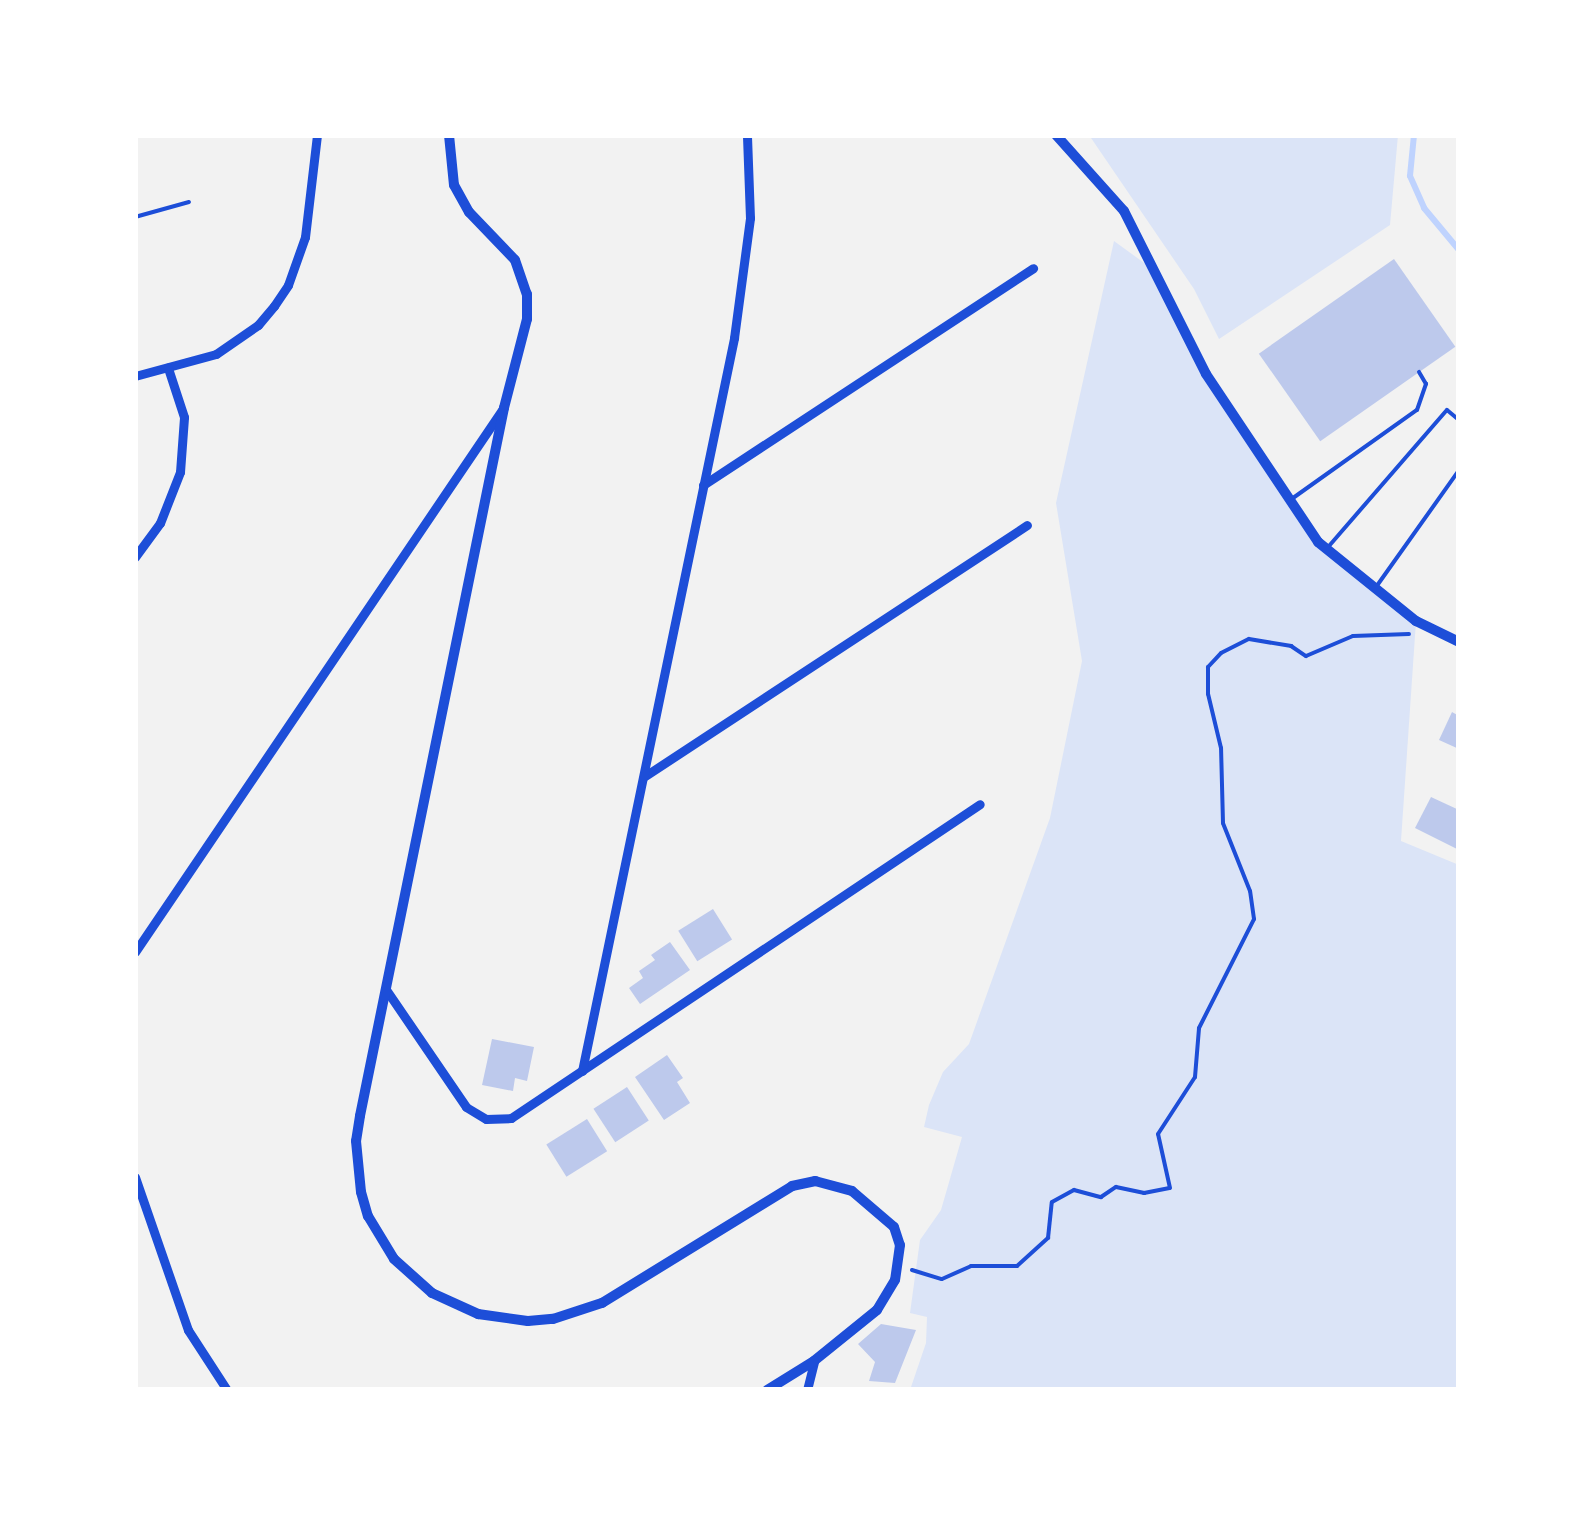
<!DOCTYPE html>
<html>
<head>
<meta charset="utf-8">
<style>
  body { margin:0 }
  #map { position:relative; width:1594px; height:1525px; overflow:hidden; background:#f2f2f2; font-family:Rubik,sans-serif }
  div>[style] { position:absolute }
  .green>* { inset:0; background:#dbe4f7 }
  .stream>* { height:6px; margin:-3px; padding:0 3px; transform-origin:3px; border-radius:3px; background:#bfd3fe }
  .building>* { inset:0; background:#bdc9ec; transform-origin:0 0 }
  .path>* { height:4px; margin:-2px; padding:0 2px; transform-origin:2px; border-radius:2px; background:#1d4ed8 }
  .service>* { height:4px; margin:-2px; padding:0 2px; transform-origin:2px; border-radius:2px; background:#1d4ed8 }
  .minor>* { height:9px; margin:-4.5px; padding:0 4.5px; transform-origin:4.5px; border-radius:4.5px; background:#1d4ed8 }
  .tertiary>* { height:10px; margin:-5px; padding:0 5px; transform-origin:5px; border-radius:5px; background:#1d4ed8 }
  span { translate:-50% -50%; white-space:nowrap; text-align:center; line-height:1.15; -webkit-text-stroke:10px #fff; paint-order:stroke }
  .frame { position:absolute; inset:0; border:138px solid #fff; pointer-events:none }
</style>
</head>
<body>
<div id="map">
  <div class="green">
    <div style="clip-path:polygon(1089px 135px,1398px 135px,1390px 225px,1219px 339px,1194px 289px)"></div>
    <div style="clip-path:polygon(1114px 241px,1158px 273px,1206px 374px,1318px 542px,1416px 621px,1401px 841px,1459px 865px,1459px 1390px,910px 1390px,926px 1343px,927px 1317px,910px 1313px,920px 1240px,941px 1210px,962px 1137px,924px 1127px,929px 1105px,943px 1072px,969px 1044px,1050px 818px,1082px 661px,1056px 503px)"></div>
  </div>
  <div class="stream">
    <div style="left:1414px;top:135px;width:41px;rotate:95.6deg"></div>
    <div style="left:1410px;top:176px;width:35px;rotate:66deg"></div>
    <div style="left:1424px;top:208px;width:55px;rotate:50.2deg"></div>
  </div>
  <div class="building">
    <div style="left:1394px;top:259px;width:107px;height:165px;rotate:55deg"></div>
    <div style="clip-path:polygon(1452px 712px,1459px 716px,1459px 749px,1439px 740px)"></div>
    <div style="clip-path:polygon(1431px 797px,1459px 810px,1459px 850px,1415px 828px)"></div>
    <div style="left:713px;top:909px;width:36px;height:41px;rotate:58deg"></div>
    <div style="clip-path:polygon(670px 942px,690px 970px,640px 1004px,629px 988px,643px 978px,639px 971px,655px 960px,651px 955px)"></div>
    <div style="clip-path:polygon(492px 1039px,534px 1047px,527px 1081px,515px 1078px,513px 1091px,482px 1085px)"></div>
    <div style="clip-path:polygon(667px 1055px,683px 1078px,677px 1082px,690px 1103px,664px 1120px,635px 1077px)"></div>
    <div style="left:627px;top:1087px;width:40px;height:40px;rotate:57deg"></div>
    <div style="left:587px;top:1119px;width:38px;height:48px;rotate:58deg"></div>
    <div style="clip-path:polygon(881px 1324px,916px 1330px,895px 1383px,869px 1381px,875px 1362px,858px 1344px)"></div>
  </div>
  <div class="path">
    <div style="left:912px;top:1270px;width:31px;rotate:17deg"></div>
    <div style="left:942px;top:1279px;width:32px;rotate:-24deg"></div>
    <div style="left:971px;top:1266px;width:46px"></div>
    <div style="left:1017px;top:1266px;width:42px;rotate:-42.1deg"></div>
    <div style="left:1048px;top:1238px;width:36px;rotate:-84deg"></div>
    <div style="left:1052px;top:1202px;width:25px;rotate:-29deg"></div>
    <div style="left:1074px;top:1190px;width:28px;rotate:15deg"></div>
    <div style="left:1101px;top:1197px;width:18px;rotate:-34deg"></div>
    <div style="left:1116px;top:1187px;width:29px;rotate:12deg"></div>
    <div style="left:1144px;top:1193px;width:26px;rotate:-11deg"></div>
    <div style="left:1170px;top:1188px;width:55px;rotate:-102.5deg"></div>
    <div style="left:1158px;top:1134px;width:68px;rotate:-57deg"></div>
    <div style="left:1195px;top:1077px;width:49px;rotate:-85.3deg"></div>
    <div style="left:1199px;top:1028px;width:122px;rotate:-63.2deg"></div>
    <div style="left:1254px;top:919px;width:28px;rotate:-98deg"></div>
    <div style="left:1250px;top:891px;width:73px;rotate:-111.7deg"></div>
    <div style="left:1223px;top:823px;width:75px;rotate:-91.5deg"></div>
    <div style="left:1221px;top:748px;width:56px;rotate:-103.5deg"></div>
    <div style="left:1208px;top:694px;width:27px;rotate:-90deg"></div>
    <div style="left:1208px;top:667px;width:19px;rotate:-47deg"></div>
    <div style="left:1221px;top:653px;width:31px;rotate:-27deg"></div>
    <div style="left:1249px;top:639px;width:43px;rotate:9.5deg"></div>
    <div style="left:1291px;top:646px;width:18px;rotate:34deg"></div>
    <div style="left:1306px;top:656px;width:51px;rotate:-23.1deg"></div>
    <div style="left:1353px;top:636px;width:56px;rotate:-2deg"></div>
  </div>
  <div class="service">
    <div style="left:135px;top:217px;width:56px;rotate:-15.5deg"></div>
    <div style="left:1293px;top:498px;width:152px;rotate:-35.4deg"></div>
    <div style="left:1417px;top:410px;width:28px;rotate:-71deg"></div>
    <div style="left:1426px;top:384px;width:14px;rotate:-120deg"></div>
    <div style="left:1329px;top:546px;width:180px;rotate:-49.1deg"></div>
    <div style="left:1447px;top:410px;width:16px;rotate:40deg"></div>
    <div style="left:1376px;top:587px;width:143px;rotate:-54.6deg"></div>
  </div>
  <div class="minor">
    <div style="left:135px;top:376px;width:84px;rotate:-15.2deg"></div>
    <div style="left:216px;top:354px;width:51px;rotate:-34.6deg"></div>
    <div style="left:258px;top:325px;width:25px;rotate:-50deg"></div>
    <div style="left:274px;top:306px;width:25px;rotate:-56deg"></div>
    <div style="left:288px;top:285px;width:51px;rotate:-70.5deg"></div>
    <div style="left:305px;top:237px;width:103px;rotate:-83.3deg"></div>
    <div style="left:703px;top:485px;width:395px;rotate:-33.3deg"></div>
    <div style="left:135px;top:557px;width:42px;rotate:-53.7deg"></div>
    <div style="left:160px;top:523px;width:55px;rotate:-68.6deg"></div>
    <div style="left:180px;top:472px;width:55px;rotate:-85.8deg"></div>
    <div style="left:184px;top:417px;width:52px;rotate:-108.1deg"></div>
    <div style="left:645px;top:776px;width:457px;rotate:-33.3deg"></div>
    <div style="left:135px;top:952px;width:655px;rotate:-55.9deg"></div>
    <div style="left:387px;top:991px;width:140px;rotate:55.7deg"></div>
    <div style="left:466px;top:1107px;width:23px;rotate:31deg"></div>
    <div style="left:486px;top:1119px;width:25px;rotate:-2deg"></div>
    <div style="left:511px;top:1118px;width:564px;rotate:-33.8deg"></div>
    <div style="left:582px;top:1071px;width:749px;rotate:-78.28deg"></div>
    <div style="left:734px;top:338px;width:121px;rotate:-82.4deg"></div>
    <div style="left:750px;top:218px;width:83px;rotate:-92.1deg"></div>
    <div style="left:135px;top:1177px;width:162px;rotate:70.9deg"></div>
    <div style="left:188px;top:1330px;width:72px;rotate:57deg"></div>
    <div style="left:807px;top:1390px;width:30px;rotate:-76deg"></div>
  </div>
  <div class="tertiary">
    <div style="left:449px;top:135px;width:50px;rotate:84.3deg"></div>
    <div style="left:454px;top:185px;width:31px;rotate:61deg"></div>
    <div style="left:469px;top:212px;width:66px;rotate:46.2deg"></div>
    <div style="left:515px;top:260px;width:36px;rotate:71deg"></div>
    <div style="left:527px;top:294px;width:25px;rotate:90deg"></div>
    <div style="left:527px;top:319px;width:92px;rotate:104.5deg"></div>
    <div style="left:504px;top:408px;width:722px;rotate:101.5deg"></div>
    <div style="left:360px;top:1116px;width:25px;rotate:99deg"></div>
    <div style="left:356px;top:1141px;width:51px;rotate:84.4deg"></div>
    <div style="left:361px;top:1192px;width:25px;rotate:74deg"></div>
    <div style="left:368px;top:1216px;width:50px;rotate:58.8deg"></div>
    <div style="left:394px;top:1259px;width:51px;rotate:41.8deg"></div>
    <div style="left:432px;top:1293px;width:51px;rotate:24.5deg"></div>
    <div style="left:478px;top:1314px;width:50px;rotate:8deg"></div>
    <div style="left:528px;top:1321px;width:25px;rotate:-5deg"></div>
    <div style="left:553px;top:1319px;width:52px;rotate:-18.1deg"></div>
    <div style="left:602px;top:1303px;width:223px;rotate:-31.6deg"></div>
    <div style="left:792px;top:1186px;width:24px;rotate:-12deg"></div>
    <div style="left:815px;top:1181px;width:38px;rotate:15deg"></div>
    <div style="left:852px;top:1191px;width:55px;rotate:40.6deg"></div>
    <div style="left:894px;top:1227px;width:19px;rotate:72deg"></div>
    <div style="left:900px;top:1245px;width:35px;rotate:98deg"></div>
    <div style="left:895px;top:1280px;width:35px;rotate:121deg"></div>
    <div style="left:877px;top:1310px;width:81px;rotate:141deg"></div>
    <div style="left:814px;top:1361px;width:55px;rotate:148.3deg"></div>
    <div style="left:1056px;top:135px;width:102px;rotate:48.2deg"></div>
    <div style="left:1124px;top:211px;width:182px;rotate:63.3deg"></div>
    <div style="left:1206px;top:374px;width:202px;rotate:56.3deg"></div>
    <div style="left:1318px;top:542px;width:126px;rotate:38.9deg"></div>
    <div style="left:1416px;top:621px;width:48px;rotate:26deg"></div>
  </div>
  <div class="frame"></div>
</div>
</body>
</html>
